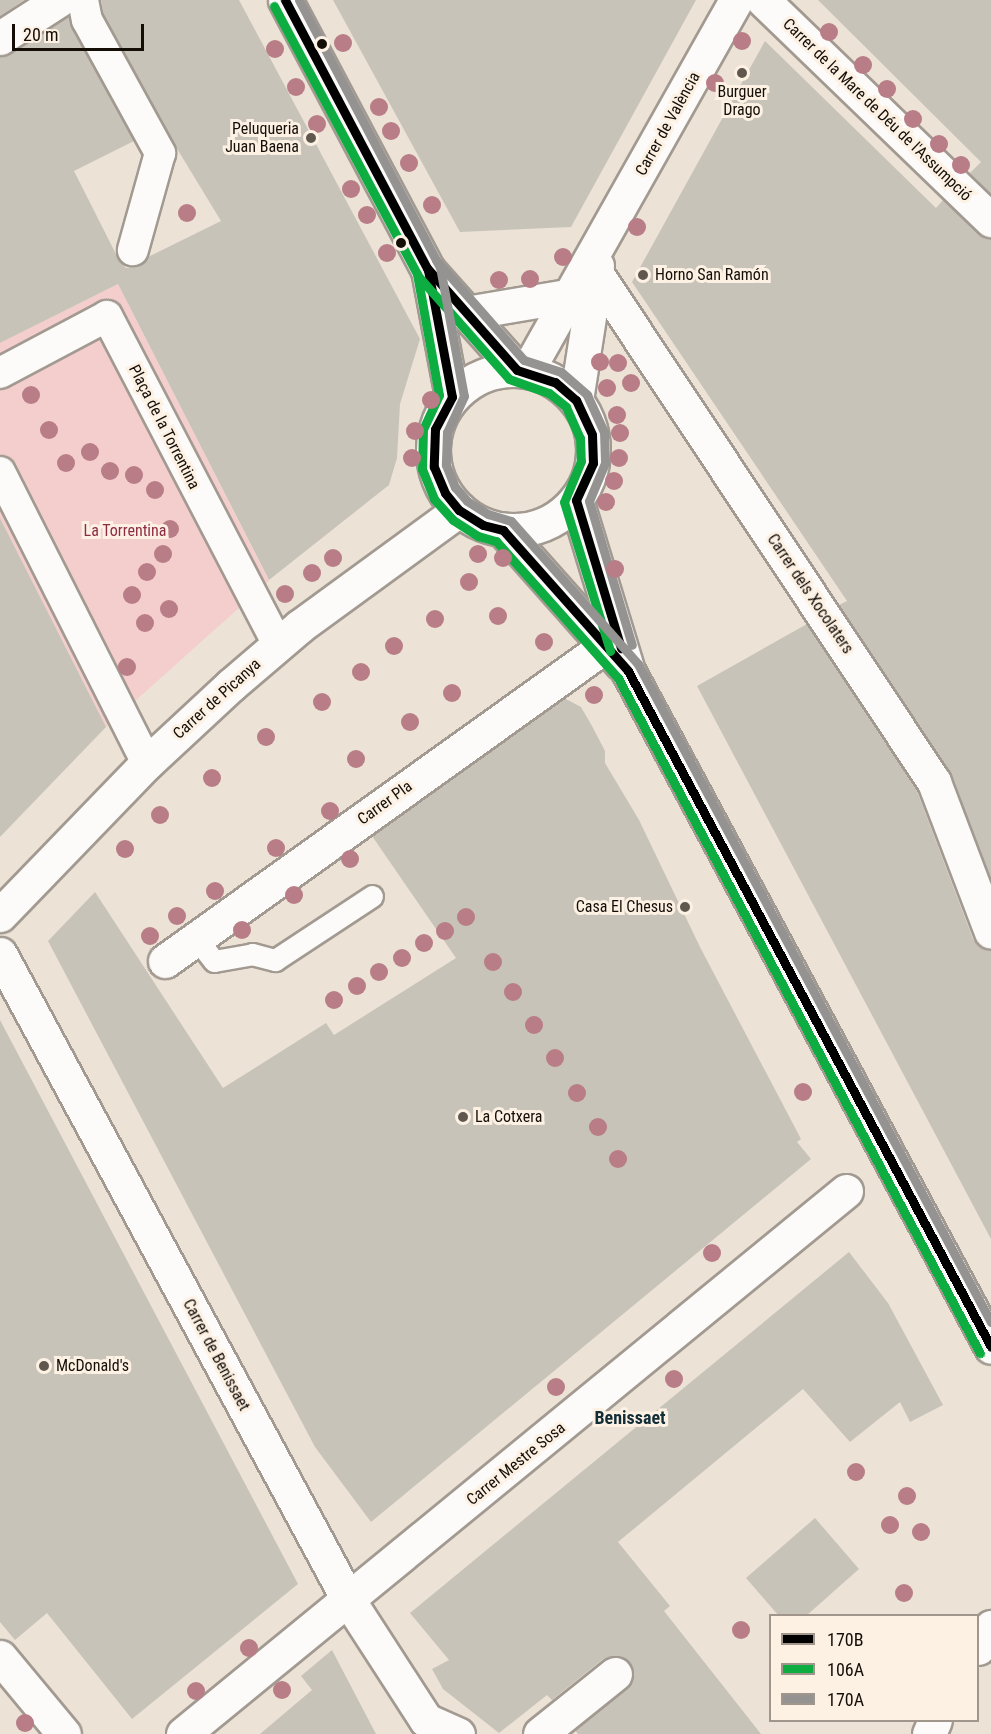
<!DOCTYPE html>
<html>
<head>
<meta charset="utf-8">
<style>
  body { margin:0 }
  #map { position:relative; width:991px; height:1734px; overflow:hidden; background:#ece2d6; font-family:"Roboto Condensed",sans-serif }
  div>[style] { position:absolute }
  .green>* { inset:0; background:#f4cecd }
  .building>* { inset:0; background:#c8c3b8 }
  .roads { filter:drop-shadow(2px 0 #a29a91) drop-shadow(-2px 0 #a29a91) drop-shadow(0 2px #a29a91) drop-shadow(0 -2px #a29a91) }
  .service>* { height:21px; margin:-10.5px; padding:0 10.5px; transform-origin:10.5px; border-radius:10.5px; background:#fcfbf9 }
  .pedestrian>* { height:30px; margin:-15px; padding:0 15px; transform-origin:15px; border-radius:15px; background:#fcfbf9 }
  .minor>* { height:33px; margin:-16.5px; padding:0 16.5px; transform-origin:16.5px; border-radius:16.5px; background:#fcfbf9 }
  .tertiary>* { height:33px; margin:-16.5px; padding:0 16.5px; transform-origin:16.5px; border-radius:16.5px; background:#fcfbf9 }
  .tertiary>.ring { margin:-16.5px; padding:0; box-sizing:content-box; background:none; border:33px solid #fcfbf9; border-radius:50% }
  .bus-1>* { height:9px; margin:-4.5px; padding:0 4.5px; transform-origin:4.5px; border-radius:4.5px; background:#000 }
  .bus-2>* { height:9px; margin:-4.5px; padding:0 4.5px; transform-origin:4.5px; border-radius:4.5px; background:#0ead42 }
  .bus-3>* { height:9px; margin:-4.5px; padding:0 4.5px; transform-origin:4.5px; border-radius:4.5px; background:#949391 }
  .trees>* { width:18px; height:18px; margin:-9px; border-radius:50%; background:#b87d86 }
  .dots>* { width:16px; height:16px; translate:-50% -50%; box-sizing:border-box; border:3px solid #fdf1e4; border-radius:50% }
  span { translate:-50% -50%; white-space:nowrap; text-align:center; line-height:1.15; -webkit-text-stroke:6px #fdf1e4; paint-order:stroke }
  .poi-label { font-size:16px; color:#140e07 }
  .right { translate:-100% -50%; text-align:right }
  .left { translate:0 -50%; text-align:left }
  .street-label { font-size:16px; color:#140e07 }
  .park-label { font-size:16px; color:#8e2b45 }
  .neighbourhood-label { font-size:18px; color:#102d38; font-weight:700 }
  .legend { position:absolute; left:769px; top:1614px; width:210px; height:108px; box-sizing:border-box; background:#fdf1e4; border:2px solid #a0968c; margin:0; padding:8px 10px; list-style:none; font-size:18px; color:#140e07 }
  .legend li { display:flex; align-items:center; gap:12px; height:30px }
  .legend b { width:30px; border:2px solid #a0968c }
  .scale { position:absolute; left:12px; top:24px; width:132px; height:27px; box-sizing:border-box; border:3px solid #140e07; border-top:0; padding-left:8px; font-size:18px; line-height:21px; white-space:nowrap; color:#140e07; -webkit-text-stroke:4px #fdf1e4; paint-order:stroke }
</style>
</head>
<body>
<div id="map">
  <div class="green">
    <div style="clip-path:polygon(118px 284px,269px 581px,106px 727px,0 518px,0 343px)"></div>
  </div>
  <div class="building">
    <div style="clip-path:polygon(0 0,24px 0,0 16px)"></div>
    <div style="clip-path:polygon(101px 0,239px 0,420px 339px,400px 404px,397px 458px,389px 485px,269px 580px,118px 284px,0 343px,0 57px,69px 16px,134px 141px,74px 171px,120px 262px,126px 268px,138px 266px,148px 257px,221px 221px,176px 147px,103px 14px)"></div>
    <div style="clip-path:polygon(333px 0,696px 0,571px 227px,460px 232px)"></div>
    <div style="clip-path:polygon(818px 0,991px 0,991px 194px,970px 173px,981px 162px)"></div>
    <div style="clip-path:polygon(765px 41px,936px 208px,943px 200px,978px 233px,991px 238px,991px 879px,950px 772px,839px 605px,847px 601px,632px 282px)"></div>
    <div style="clip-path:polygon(0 518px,106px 727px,0 837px)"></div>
    <div style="clip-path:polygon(807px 624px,917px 791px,973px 939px,980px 947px,991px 950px,991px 1239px,697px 686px)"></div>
    <div style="clip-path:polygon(564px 698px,581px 707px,592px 726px,605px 751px,605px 763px,639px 820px,700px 947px,801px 1139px,797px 1142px,811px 1159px,371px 1522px,315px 1447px,48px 941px,95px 892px,223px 1088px,326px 1023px,334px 1035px,456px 958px,372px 836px)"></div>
    <div style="clip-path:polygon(0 1020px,298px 1584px,132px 1719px,47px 1613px,15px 1640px,0 1622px)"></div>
    <div style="clip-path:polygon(849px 1252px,888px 1303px,943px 1405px,910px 1422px,900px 1402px,850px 1442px,803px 1389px,618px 1542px,670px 1606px,664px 1611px,761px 1734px,578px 1734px,575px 1730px,632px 1681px,633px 1671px,621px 1656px,603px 1659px,552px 1700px,547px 1695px,499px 1733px,443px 1689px,432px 1669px,449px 1660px,410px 1613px)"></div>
    <div style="clip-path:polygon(815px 1518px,859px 1569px,806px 1616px,779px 1616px,746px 1578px)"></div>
    <div style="clip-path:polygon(332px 1650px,376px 1734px,260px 1734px,312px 1690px,301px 1676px)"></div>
  </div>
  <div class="roads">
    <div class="service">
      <div style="left:196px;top:938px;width:29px;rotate:52deg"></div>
      <div style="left:214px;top:961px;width:39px;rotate:-10deg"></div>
      <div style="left:252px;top:954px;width:24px;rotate:15deg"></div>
      <div style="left:275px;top:960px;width:116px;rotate:-33.4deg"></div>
    </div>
    <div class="pedestrian">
      <div style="left:83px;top:0;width:20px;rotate:79deg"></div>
      <div style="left:87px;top:20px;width:152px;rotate:61.2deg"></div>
      <div style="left:160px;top:153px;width:101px;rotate:105.6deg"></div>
      <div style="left:0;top:373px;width:121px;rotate:-28deg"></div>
      <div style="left:107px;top:316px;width:371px;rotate:62.5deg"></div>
      <div style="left:0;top:472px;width:326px;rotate:63.2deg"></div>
    </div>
    <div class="minor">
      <div style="left:763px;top:0;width:317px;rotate:44deg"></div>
      <div style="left:0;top:38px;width:70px;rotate:-32.8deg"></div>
      <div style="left:596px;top:273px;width:611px;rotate:56.41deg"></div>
      <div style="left:934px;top:782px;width:160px;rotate:69.2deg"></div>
      <div style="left:0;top:954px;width:735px;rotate:61.66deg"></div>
      <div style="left:349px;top:1601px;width:142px;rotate:57.1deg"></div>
      <div style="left:426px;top:1720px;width:35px;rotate:24deg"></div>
      <div style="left:165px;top:961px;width:541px;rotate:-35.6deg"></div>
      <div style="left:978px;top:1648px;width:25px;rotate:-58deg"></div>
      <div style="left:0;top:1657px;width:100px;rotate:50.3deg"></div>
      <div style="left:183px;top:1734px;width:857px;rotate:-39.32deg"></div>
      <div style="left:540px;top:1734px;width:96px;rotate:-38.7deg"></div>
      <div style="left:929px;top:1734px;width:15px;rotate:-67deg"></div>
    </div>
    <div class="tertiary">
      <div style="left:285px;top:0;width:306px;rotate:62.1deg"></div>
      <div style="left:428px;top:270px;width:134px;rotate:48.3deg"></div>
      <div style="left:428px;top:270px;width:129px;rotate:79.3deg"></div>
      <div style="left:466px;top:313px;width:108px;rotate:-9.6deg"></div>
      <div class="ring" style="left:433px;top:370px;width:127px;height:127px"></div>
      <div style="left:527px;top:371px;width:426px;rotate:-60.6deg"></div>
      <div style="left:576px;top:400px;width:136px;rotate:-81.1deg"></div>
      <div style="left:576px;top:500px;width:179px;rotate:73.1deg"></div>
      <div style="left:628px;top:671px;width:767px;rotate:61.76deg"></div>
      <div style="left:503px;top:530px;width:178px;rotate:48.4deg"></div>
      <div style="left:0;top:915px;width:211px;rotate:-46deg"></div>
      <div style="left:147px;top:763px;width:115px;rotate:-42.9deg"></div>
      <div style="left:231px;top:685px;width:91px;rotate:-40.5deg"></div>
      <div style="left:300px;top:626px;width:197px;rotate:-36.1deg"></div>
    </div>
  </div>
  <div class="bus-1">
    <div style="left:285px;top:0;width:306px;rotate:62.1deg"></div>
    <div style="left:428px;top:270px;width:129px;rotate:79.3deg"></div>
    <div style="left:452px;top:397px;width:36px;rotate:118deg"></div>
    <div style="left:435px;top:429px;width:38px;rotate:92deg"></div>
    <div style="left:434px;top:467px;width:28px;rotate:67deg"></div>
    <div style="left:445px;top:493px;width:22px;rotate:51deg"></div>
    <div style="left:459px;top:510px;width:28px;rotate:32deg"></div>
    <div style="left:483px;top:525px;width:21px;rotate:14deg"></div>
    <div style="left:503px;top:530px;width:188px;rotate:48.4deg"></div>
    <div style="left:628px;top:671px;width:767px;rotate:61.76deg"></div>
    <div style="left:427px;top:268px;width:136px;rotate:48.6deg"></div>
    <div style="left:517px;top:370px;width:40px;rotate:18deg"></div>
    <div style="left:555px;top:382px;width:28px;rotate:41deg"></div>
    <div style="left:576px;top:400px;width:38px;rotate:65deg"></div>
    <div style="left:592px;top:435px;width:28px;rotate:88deg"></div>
    <div style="left:593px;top:463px;width:41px;rotate:114.7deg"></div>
    <div style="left:576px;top:500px;width:155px;rotate:73.1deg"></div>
  </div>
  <div class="bus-2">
    <div style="left:274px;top:6px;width:304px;rotate:61.9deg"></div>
    <div style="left:417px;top:274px;width:123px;rotate:79.7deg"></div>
    <div style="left:439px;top:395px;width:38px;rotate:115deg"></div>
    <div style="left:423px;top:429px;width:40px;rotate:91.4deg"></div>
    <div style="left:422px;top:469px;width:32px;rotate:68deg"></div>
    <div style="left:434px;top:499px;width:28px;rotate:48deg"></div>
    <div style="left:453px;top:520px;width:30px;rotate:33deg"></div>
    <div style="left:478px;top:536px;width:19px;rotate:16deg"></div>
    <div style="left:496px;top:541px;width:183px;rotate:48.3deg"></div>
    <div style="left:618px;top:678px;width:766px;rotate:61.8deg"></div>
    <div style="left:418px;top:276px;width:137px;rotate:48.5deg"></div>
    <div style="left:509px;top:379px;width:42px;rotate:19.3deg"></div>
    <div style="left:549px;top:393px;width:22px;rotate:39deg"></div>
    <div style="left:566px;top:407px;width:34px;rotate:66deg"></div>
    <div style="left:580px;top:438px;width:23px;rotate:88deg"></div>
    <div style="left:581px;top:461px;width:44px;rotate:112.5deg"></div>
    <div style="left:564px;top:502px;width:156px;rotate:72.8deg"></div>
  </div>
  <div class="bus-3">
    <div style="left:299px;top:0;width:302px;rotate:62.2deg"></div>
    <div style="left:440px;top:267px;width:131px;rotate:79.5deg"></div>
    <div style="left:464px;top:396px;width:40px;rotate:115deg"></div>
    <div style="left:447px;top:432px;width:33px;rotate:92deg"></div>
    <div style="left:446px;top:465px;width:24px;rotate:68deg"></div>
    <div style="left:455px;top:487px;width:18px;rotate:49deg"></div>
    <div style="left:467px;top:501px;width:25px;rotate:32deg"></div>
    <div style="left:488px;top:514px;width:24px;rotate:17deg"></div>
    <div style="left:511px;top:521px;width:191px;rotate:48.4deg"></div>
    <div style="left:638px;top:664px;width:747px;rotate:61.79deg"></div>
    <div style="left:436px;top:260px;width:133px;rotate:48.7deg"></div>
    <div style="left:524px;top:360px;width:39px;rotate:18deg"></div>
    <div style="left:561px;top:372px;width:35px;rotate:41deg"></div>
    <div style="left:587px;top:395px;width:41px;rotate:65.3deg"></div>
    <div style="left:604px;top:432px;width:31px;rotate:88deg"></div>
    <div style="left:605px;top:463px;width:41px;rotate:112.8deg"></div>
    <div style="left:589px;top:501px;width:150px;rotate:73.4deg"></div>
  </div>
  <div class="trees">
    <div style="left:829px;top:32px"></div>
    <div style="left:742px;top:41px"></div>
    <div style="left:343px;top:43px"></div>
    <div style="left:275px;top:49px"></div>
    <div style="left:863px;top:65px"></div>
    <div style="left:715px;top:83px"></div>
    <div style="left:296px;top:87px"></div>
    <div style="left:887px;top:89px"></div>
    <div style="left:379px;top:107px"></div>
    <div style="left:913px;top:119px"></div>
    <div style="left:317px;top:124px"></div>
    <div style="left:391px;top:131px"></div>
    <div style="left:939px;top:144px"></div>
    <div style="left:409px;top:163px"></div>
    <div style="left:961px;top:165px"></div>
    <div style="left:351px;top:189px"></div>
    <div style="left:432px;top:205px"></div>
    <div style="left:187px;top:213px"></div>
    <div style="left:367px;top:215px"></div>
    <div style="left:637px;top:227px"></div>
    <div style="left:387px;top:253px"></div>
    <div style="left:563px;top:257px"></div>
    <div style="left:530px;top:279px"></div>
    <div style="left:499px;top:280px"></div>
    <div style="left:600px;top:362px"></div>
    <div style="left:618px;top:363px"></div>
    <div style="left:631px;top:383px"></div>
    <div style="left:607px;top:388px"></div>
    <div style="left:31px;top:395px"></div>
    <div style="left:431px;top:400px"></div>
    <div style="left:617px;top:415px"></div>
    <div style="left:49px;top:430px"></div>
    <div style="left:415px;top:431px"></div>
    <div style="left:620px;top:433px"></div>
    <div style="left:90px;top:452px"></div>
    <div style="left:412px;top:458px"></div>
    <div style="left:619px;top:458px"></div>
    <div style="left:66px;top:463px"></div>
    <div style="left:110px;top:471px"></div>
    <div style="left:134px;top:475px"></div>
    <div style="left:614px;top:481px"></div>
    <div style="left:155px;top:490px"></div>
    <div style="left:606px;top:502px"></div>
    <div style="left:170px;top:529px"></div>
    <div style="left:163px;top:554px"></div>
    <div style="left:478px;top:554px"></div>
    <div style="left:333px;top:558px"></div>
    <div style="left:503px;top:558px"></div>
    <div style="left:615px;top:569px"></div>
    <div style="left:147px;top:572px"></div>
    <div style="left:312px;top:573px"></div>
    <div style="left:469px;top:582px"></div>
    <div style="left:285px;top:594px"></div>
    <div style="left:132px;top:595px"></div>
    <div style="left:169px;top:609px"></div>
    <div style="left:498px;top:616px"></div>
    <div style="left:435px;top:619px"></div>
    <div style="left:145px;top:623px"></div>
    <div style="left:544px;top:642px"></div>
    <div style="left:394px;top:646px"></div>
    <div style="left:127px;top:667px"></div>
    <div style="left:361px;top:672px"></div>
    <div style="left:452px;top:693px"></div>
    <div style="left:594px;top:695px"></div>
    <div style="left:322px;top:702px"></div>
    <div style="left:410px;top:722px"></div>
    <div style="left:266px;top:737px"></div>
    <div style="left:356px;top:759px"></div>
    <div style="left:212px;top:778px"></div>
    <div style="left:330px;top:811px"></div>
    <div style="left:160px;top:815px"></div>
    <div style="left:276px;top:848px"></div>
    <div style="left:125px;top:849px"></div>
    <div style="left:350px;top:859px"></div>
    <div style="left:215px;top:891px"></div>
    <div style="left:294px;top:895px"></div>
    <div style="left:177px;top:916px"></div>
    <div style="left:466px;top:917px"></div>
    <div style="left:242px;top:930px"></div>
    <div style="left:445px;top:931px"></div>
    <div style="left:150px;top:936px"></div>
    <div style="left:424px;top:943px"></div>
    <div style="left:402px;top:958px"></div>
    <div style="left:493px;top:962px"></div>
    <div style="left:379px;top:972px"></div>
    <div style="left:357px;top:986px"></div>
    <div style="left:513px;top:992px"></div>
    <div style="left:334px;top:1000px"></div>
    <div style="left:534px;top:1025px"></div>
    <div style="left:555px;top:1058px"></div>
    <div style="left:803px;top:1092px"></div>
    <div style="left:577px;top:1093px"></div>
    <div style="left:598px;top:1127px"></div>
    <div style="left:618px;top:1159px"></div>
    <div style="left:712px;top:1253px"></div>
    <div style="left:674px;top:1379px"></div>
    <div style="left:556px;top:1387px"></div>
    <div style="left:856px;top:1472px"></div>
    <div style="left:907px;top:1496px"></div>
    <div style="left:890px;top:1525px"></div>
    <div style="left:921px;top:1532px"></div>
    <div style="left:904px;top:1593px"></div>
    <div style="left:741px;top:1630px"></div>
    <div style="left:249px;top:1648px"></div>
    <div style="left:282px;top:1690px"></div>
    <div style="left:196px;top:1691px"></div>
    <div style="left:25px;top:1723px"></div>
  </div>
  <div class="dots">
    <div style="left:322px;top:44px;background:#140e07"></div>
    <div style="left:742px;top:73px;background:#60584f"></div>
    <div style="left:311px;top:138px;background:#60584f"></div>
    <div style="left:401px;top:243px;background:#140e07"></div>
    <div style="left:643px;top:275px;background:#60584f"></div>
    <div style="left:685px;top:907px;background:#60584f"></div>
    <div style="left:463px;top:1117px;background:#60584f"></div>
    <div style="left:44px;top:1366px;background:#60584f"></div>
  </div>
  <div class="poi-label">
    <span style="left:742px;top:101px">Burguer<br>Drago</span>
    <span class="right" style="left:299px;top:138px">Peluqueria<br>Juan Baena</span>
    <span class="left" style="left:655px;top:275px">Horno San Ramón</span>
    <span class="right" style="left:673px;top:907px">Casa El Chesus</span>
    <span class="left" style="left:475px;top:1117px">La Cotxera</span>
    <span class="left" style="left:56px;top:1366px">McDonald's</span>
  </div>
  <div class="street-label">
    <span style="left:877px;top:110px;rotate:44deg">Carrer de la Mare de Déu de l'Assumpció</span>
    <span style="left:668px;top:124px;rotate:-61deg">Carrer de València</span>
    <span style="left:164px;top:427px;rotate:63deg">Plaça de la Torrentina</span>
    <span style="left:810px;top:594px;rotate:56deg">Carrer dels Xocolaters</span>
    <span style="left:217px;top:699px;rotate:-42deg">Carrer de Picanya</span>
    <span style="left:385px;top:803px;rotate:-36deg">Carrer Pla</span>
    <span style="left:216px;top:1355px;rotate:62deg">Carrer de Benissaet</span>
    <span style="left:516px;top:1464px;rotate:-39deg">Carrer Mestre Sosa</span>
  </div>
  <div class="park-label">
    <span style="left:125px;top:531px">La Torrentina</span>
  </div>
  <div class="neighbourhood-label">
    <span style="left:630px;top:1418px">Benissaet</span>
  </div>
  <ul class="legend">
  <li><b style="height:8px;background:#000"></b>170B</li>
  <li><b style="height:8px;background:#0ead42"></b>106A</li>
  <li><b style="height:8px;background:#949391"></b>170A</li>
  </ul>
  <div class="scale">20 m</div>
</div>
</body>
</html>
